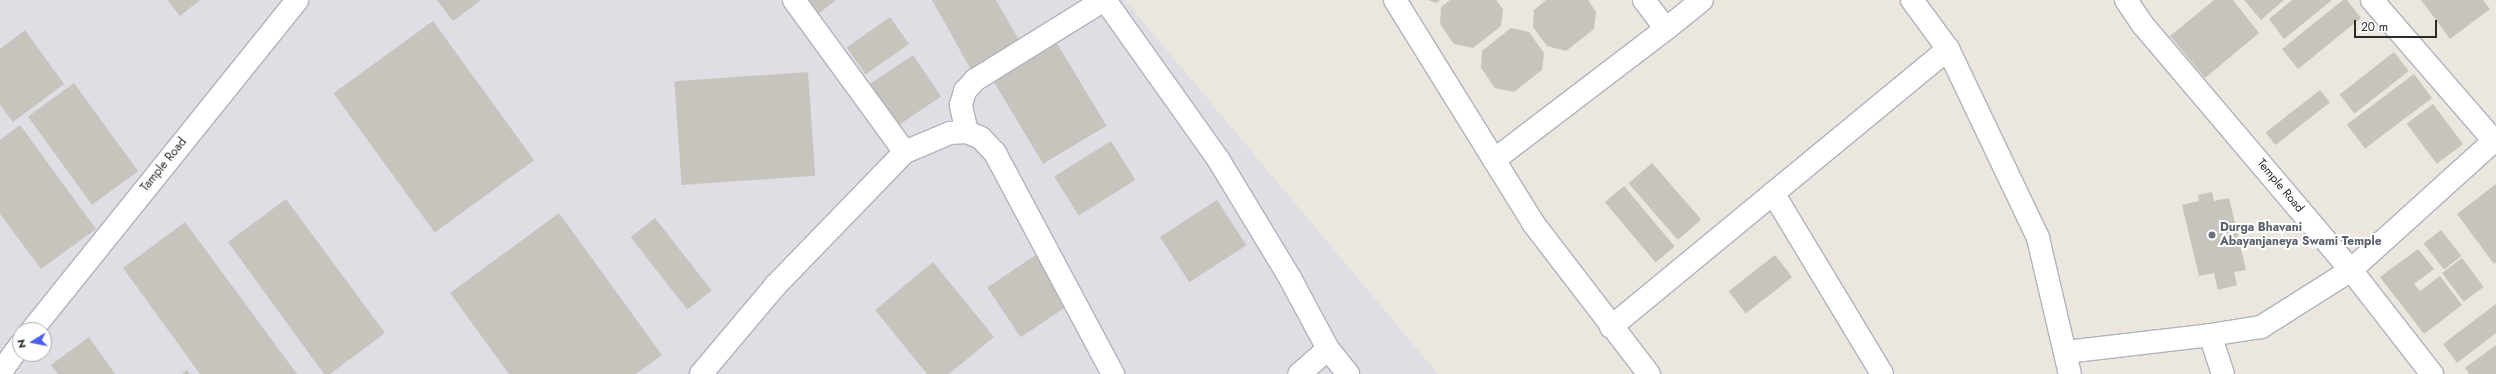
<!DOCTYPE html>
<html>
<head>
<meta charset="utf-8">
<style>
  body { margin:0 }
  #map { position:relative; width:2496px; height:374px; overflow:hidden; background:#ece7de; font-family:Jost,sans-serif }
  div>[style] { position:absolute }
  .industrial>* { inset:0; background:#e0dee5 }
  .building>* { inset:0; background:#c7c3bd; transform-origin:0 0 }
  .roads { filter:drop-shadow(1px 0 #b1b3bd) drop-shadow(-1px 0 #b1b3bd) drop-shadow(0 1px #b1b3bd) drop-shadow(0 -1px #b1b3bd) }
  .street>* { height:22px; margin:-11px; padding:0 11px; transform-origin:11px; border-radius:11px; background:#fff }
  .dots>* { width:11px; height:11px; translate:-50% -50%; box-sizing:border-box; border:2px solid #fff; border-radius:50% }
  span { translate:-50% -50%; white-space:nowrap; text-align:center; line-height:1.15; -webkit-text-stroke:4px #fff; paint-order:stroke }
  .street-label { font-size:12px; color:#2b2b2b }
  .worship-label { font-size:12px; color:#5b616d; font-weight:700 }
  .left { translate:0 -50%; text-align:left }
  .north { position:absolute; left:12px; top:322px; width:40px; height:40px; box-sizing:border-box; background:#fff; border:1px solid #aaa; border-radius:50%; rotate:260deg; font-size:11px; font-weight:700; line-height:16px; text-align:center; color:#2b2b2b }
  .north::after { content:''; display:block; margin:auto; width:14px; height:18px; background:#4a5eed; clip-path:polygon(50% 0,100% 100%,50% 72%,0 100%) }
  .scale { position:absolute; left:2354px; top:20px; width:83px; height:18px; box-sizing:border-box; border:2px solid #2b2b2b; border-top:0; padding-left:5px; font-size:12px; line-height:14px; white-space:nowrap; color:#2b2b2b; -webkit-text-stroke:3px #fff; paint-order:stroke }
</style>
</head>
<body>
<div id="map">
  <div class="industrial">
    <div style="clip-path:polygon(evenodd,0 0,1125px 0,1438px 374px,0 374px,0 0,20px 330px,44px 330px,44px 354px,20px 354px,20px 330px)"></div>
  </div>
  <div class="building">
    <div style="clip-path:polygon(167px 0,200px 0,180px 16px)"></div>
    <div style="clip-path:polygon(437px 0,481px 0,453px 21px)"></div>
    <div style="clip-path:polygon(799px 0,836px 0,813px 18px)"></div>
    <div style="clip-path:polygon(932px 0,996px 0,1023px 47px,974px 75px)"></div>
    <div style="clip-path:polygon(1428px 0,1440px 0,1437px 3px)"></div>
    <div style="clip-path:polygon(1450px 0,1496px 0,1503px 9px,1501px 26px,1473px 48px,1454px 44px,1440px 24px,1441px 7px)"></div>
    <div style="clip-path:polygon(1546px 0,1588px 0,1596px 12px,1594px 29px,1566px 51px,1547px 46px,1533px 27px,1534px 10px)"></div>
    <div style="clip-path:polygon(2214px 0,2233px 0,2259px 33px,2205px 78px,2170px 36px)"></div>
    <div style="clip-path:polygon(2244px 0,2284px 0,2261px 20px)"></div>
    <div style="clip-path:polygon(2292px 0,2332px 0,2284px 39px,2269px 19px)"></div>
    <div style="clip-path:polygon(2343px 0,2347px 0,2361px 18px,2298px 69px,2282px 49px)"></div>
    <div style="clip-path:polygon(2421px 0,2483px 0,2490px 9px,2450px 39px)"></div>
    <div style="left:890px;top:17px;width:33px;height:53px;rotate:55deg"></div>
    <div style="left:433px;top:21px;width:172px;height:123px;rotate:54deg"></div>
    <div style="clip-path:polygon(1511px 28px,1529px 32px,1544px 53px,1542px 70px,1514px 92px,1495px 88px,1481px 68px,1482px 51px)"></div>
    <div style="clip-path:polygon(25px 30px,64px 84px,13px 122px,0 105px,0 49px)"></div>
    <div style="left:1055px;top:40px;width:100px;height:74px;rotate:59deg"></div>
    <div style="left:2394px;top:52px;width:24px;height:69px;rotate:52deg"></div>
    <div style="left:913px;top:55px;width:50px;height:59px;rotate:56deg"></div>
    <div style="left:808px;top:72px;width:104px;height:134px;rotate:86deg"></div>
    <div style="left:2414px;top:74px;width:30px;height:84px;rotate:53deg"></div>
    <div style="left:74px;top:83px;width:109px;height:57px;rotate:54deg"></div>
    <div style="left:2320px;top:90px;width:16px;height:69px;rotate:52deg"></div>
    <div style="left:2433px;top:104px;width:50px;height:33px;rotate:53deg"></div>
    <div style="clip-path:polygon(20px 125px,96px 229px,41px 269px,0 214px,0 140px)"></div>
    <div style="left:1111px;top:141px;width:46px;height:67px;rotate:58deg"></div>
    <div style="left:1652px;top:163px;width:75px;height:31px;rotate:49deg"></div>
    <div style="clip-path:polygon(2496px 184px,2496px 262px,2494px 264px,2457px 214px)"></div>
    <div style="left:1624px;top:186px;width:79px;height:25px;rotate:50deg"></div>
    <div style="clip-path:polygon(2212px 192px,2214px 201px,2229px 198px,2246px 270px,2234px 272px,2237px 285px,2218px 290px,2214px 273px,2199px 276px,2182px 205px,2199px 201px,2198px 195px)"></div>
    <div style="clip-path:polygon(286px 199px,385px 333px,330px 374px,324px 374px,228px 242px)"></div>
    <div style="left:1217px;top:200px;width:54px;height:68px;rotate:57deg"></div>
    <div style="clip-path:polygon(559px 213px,662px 355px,636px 374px,509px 374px,450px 293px)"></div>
    <div style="left:655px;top:218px;width:92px;height:31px;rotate:52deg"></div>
    <div style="clip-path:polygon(185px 222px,297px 374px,200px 374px,123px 268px)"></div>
    <div style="left:2441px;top:230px;width:33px;height:22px;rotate:52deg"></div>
    <div style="clip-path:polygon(2418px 249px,2434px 269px,2414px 284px,2420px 291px,2440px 276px,2462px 305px,2424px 334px,2380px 277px)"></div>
    <div style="left:1037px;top:254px;width:60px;height:60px;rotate:56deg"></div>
    <div style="left:1775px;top:255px;width:28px;height:59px;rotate:52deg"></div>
    <div style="left:2462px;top:258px;width:36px;height:25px;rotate:53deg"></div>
    <div style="clip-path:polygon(933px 262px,994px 337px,949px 374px,927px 374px,875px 310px)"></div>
    <div style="clip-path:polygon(2496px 304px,2496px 333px,2457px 363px,2443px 344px)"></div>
    <div style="clip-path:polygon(89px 337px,115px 374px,58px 374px,51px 365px)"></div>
    <div style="clip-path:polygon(2496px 345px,2496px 374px,2469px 374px,2465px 368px)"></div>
    <div style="clip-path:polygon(187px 370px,190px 374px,182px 374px)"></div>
  </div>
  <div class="roads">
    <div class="street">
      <div style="left:794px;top:0;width:188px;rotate:53.9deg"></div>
      <div style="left:1105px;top:0;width:195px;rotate:54.6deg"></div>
      <div style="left:1218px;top:159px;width:139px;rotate:58.8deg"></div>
      <div style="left:1290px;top:278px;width:81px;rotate:61.8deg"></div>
      <div style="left:1328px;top:349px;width:38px;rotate:139deg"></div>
      <div style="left:1395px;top:0;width:262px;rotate:58.2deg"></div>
      <div style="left:1533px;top:223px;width:190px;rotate:52.5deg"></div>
      <div style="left:1644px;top:0;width:36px;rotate:53deg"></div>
      <div style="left:1666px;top:29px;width:46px;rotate:-38.9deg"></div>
      <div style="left:1912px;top:0;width:61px;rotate:53.7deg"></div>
      <div style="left:1948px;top:49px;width:209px;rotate:64.5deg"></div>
      <div style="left:2038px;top:238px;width:140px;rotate:76.8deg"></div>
      <div style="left:2126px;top:0;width:30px;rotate:56deg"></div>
      <div style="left:2143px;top:25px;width:321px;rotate:49.7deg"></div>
      <div style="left:2351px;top:270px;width:132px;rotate:52.1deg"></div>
      <div style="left:2372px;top:0;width:189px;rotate:49.1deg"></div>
      <div style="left:967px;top:132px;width:28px;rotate:-103deg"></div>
      <div style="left:961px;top:105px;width:15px;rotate:-74deg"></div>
      <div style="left:965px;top:91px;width:15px;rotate:-48deg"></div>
      <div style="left:975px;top:80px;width:152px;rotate:-31.8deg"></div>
      <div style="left:1494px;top:160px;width:216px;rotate:-37.3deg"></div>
      <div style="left:1773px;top:193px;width:211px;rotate:58.9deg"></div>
      <div style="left:1611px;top:327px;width:437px;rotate:-39.5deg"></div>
      <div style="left:32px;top:330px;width:423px;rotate:-51.2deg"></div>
      <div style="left:1328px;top:349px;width:32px;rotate:51deg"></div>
      <div style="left:2066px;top:352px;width:145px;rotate:-6.7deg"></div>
      <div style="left:0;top:373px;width:34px;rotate:-54deg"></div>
      <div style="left:701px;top:374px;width:115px;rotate:-49.9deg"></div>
      <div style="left:775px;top:286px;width:187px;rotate:-45.9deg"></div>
      <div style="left:905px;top:152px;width:49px;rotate:-22.9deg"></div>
      <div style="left:950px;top:133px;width:17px;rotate:-3deg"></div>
      <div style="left:967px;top:132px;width:15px;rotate:23deg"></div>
      <div style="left:981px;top:138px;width:21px;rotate:47deg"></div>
      <div style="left:995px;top:153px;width:251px;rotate:61.9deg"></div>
      <div style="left:2223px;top:374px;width:41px;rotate:-108.4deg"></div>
      <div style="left:2210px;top:335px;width:52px;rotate:-8.9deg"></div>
      <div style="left:2261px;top:327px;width:107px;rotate:-32.3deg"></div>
      <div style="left:2351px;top:270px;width:195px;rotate:-42.1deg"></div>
    </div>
  </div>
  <div class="dots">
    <div style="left:2212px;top:235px;background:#6b7280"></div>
  </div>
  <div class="street-label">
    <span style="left:164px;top:165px;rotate:-51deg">Tample Road</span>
    <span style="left:2280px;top:186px;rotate:50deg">Temple Road</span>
  </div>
  <div class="worship-label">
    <span class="left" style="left:2220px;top:235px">Durga Bhavani<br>Abayanjaneya Swami Temple</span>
  </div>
  <div class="north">N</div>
  <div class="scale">20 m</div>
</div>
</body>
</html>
